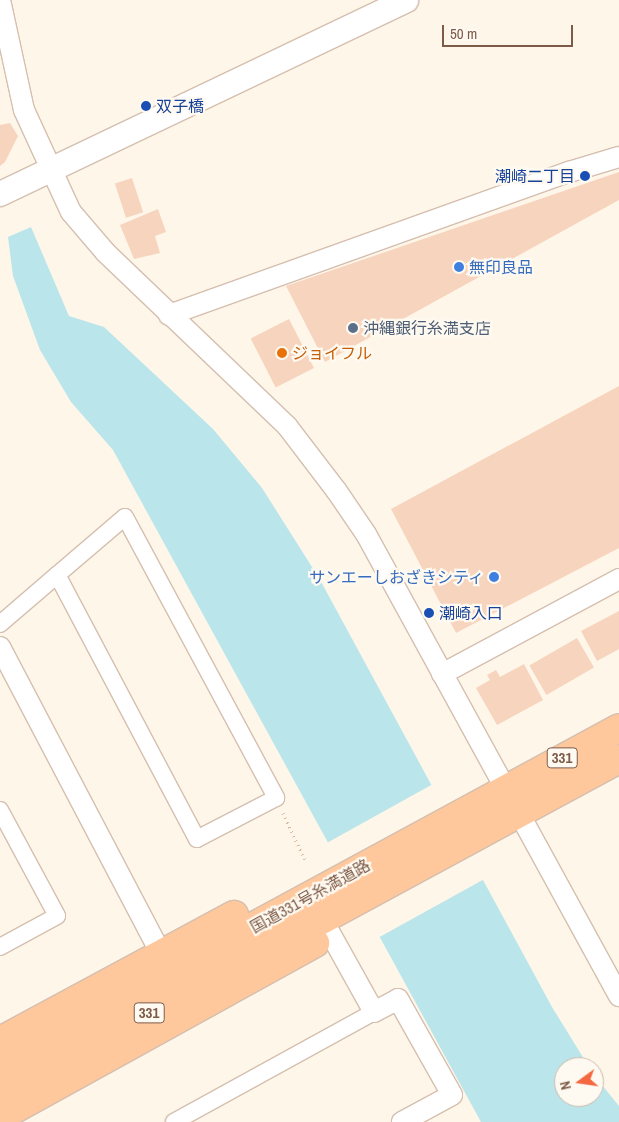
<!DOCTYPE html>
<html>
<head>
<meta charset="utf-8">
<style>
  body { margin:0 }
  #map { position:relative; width:619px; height:1122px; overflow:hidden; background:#fef6e9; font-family:"Archivo Narrow","Noto Sans JP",sans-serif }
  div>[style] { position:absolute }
  .water>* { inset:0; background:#bae5eb }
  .pier>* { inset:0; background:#fef6e9; transform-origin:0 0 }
  .building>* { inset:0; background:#f7d4bd; transform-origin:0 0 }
  .path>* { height:3px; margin-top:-1.5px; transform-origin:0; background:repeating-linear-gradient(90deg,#ddb79f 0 1px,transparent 0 5px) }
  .roads { filter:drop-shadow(1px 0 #d5bfaf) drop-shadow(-1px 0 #d5bfaf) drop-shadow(0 1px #d5bfaf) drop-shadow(0 -1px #d5bfaf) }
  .minor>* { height:16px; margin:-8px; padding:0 8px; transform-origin:8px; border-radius:8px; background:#fff }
  .tertiary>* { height:20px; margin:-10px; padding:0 10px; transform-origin:10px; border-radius:10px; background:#fff }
  .secondary>* { height:24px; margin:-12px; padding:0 12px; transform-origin:12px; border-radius:12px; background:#fff }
  .trunk>* { height:28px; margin:-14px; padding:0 14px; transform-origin:14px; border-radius:14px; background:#fec79c }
  .dots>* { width:14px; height:14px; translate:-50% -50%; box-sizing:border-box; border:2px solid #fffaf1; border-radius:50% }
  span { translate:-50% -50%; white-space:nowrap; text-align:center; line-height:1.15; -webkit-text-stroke:4.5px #fffaf1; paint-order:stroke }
  .shield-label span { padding:1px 4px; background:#fffaf1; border:1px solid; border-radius:4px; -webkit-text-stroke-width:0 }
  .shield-label { font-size:15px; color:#7d5b48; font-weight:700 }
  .transit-label { font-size:16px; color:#164399 }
  .left { translate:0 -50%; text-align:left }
  .right { translate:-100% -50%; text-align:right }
  .shop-label { font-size:16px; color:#366cbe }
  .service-label { font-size:16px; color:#4e5e75 }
  .food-label { font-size:16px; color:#c56008 }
  .street-label { font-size:16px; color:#7d5b48 }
  .north { position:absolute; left:554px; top:1057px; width:50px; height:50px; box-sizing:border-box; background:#fffaf1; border:1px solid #cbbaad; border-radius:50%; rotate:256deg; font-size:14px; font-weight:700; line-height:20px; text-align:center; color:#7d5b48 }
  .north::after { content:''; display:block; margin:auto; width:18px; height:22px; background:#f46842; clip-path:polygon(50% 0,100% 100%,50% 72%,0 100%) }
  .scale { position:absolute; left:442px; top:25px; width:131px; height:22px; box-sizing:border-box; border:2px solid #7d5b48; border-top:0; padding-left:6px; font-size:15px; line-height:18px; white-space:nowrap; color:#7d5b48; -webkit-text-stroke:4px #fffaf1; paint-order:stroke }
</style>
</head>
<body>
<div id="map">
  <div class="water">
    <div style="clip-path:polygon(31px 227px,69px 316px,104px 327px,213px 429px,262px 488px,319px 578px,552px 1007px,589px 1067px,564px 1067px,564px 1097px,594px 1097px,594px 1075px,619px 1106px,619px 1122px,481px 1122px,113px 450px,71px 402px,40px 350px,13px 276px,8px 237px)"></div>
  </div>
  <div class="pier">
    <div style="left:433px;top:784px;width:108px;height:123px;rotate:61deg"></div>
  </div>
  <div class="building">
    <div style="clip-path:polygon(10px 123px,18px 136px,5px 162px,0 166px,0 125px)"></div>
    <div style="clip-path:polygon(619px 172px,619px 200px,325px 362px,286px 286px)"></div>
    <div style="left:132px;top:178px;width:36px;height:18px;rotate:72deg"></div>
    <div style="clip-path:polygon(158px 209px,166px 232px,155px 236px,160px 253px,134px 259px,120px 225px)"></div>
    <div style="left:289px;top:319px;width:55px;height:43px;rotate:63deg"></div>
    <div style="clip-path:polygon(619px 386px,619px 548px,456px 633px,391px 509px)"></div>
    <div style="clip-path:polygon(619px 611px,619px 649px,597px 661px,581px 631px)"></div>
    <div style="left:577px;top:638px;width:34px;height:55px;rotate:60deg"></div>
    <div style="clip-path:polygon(524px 664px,543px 700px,497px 725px,476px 688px,490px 680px,487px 675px,496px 670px,500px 677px)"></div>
  </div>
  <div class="path">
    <div style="left:283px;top:813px;width:54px;rotate:64.9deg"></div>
  </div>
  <div class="roads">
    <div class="minor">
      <div style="left:0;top:624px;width:75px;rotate:-40.7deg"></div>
      <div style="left:57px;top:575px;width:89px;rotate:-40.5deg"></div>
      <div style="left:125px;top:517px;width:319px;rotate:61.7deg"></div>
      <div style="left:276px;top:798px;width:89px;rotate:152.6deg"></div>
      <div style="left:197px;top:839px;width:299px;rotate:-117.9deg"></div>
      <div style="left:0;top:810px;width:120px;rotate:61.7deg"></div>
      <div style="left:57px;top:916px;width:65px;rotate:151.5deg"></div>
      <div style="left:174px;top:1122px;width:228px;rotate:-28.8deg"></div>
    </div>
    <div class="tertiary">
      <div style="left:0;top:0;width:113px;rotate:77.7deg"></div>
      <div style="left:24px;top:110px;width:112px;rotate:65.3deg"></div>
      <div style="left:71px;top:212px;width:54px;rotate:49.5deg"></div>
      <div style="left:106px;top:253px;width:250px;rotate:43.7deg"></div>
      <div style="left:287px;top:426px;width:81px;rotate:52.6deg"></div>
      <div style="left:336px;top:490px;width:53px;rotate:55.7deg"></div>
      <div style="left:366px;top:534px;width:527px;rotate:61.29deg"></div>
      <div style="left:169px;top:315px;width:425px;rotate:-19.7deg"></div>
      <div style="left:569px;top:172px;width:52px;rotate:-16.7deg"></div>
      <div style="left:0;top:647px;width:347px;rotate:62.3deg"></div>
      <div style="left:442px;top:674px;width:201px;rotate:-28.2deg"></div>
      <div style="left:330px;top:933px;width:90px;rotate:60.9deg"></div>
      <div style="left:374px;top:1012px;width:27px;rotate:-28deg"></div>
      <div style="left:398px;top:999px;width:110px;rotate:60.6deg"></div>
      <div style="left:452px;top:1095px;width:57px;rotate:151.6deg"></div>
    </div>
    <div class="secondary">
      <div style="left:0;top:194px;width:450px;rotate:-25.5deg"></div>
    </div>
    <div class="trunk">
      <div style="left:0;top:1041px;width:266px;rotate:-28.3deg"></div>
      <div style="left:0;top:1064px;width:704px;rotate:-28.49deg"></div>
      <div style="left:0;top:1094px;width:704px;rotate:-28.42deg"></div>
      <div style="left:0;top:1117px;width:360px;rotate:-28.9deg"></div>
    </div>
  </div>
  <div class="dots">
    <div style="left:146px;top:106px;background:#1a4fb4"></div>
    <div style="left:585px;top:176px;background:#1a4fb4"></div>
    <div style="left:459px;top:267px;background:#3f7fe0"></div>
    <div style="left:353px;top:328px;background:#5c6f8a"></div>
    <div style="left:282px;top:353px;background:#e8710a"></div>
    <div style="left:494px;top:577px;background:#3f7fe0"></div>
    <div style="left:429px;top:613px;background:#1a4fb4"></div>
  </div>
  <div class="shield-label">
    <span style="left:562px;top:758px">331</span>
    <span style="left:149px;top:1013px">331</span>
  </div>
  <div class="transit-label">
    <span class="left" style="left:156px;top:106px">双子橋</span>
    <span class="right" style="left:575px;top:176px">潮崎二丁目</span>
    <span class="left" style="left:439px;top:613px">潮崎入口</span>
  </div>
  <div class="shop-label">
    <span class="left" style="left:469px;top:267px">無印良品</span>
    <span class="right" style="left:484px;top:577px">サンエーしおざきシティ</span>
  </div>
  <div class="service-label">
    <span class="left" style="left:363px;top:328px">沖縄銀行糸満支店</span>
  </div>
  <div class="food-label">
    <span class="left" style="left:292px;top:353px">ジョイフル</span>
  </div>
  <div class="street-label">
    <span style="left:310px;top:896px;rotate:-29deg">国道331号糸満道路</span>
  </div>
  <div class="north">N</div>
  <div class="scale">50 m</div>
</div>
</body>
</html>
